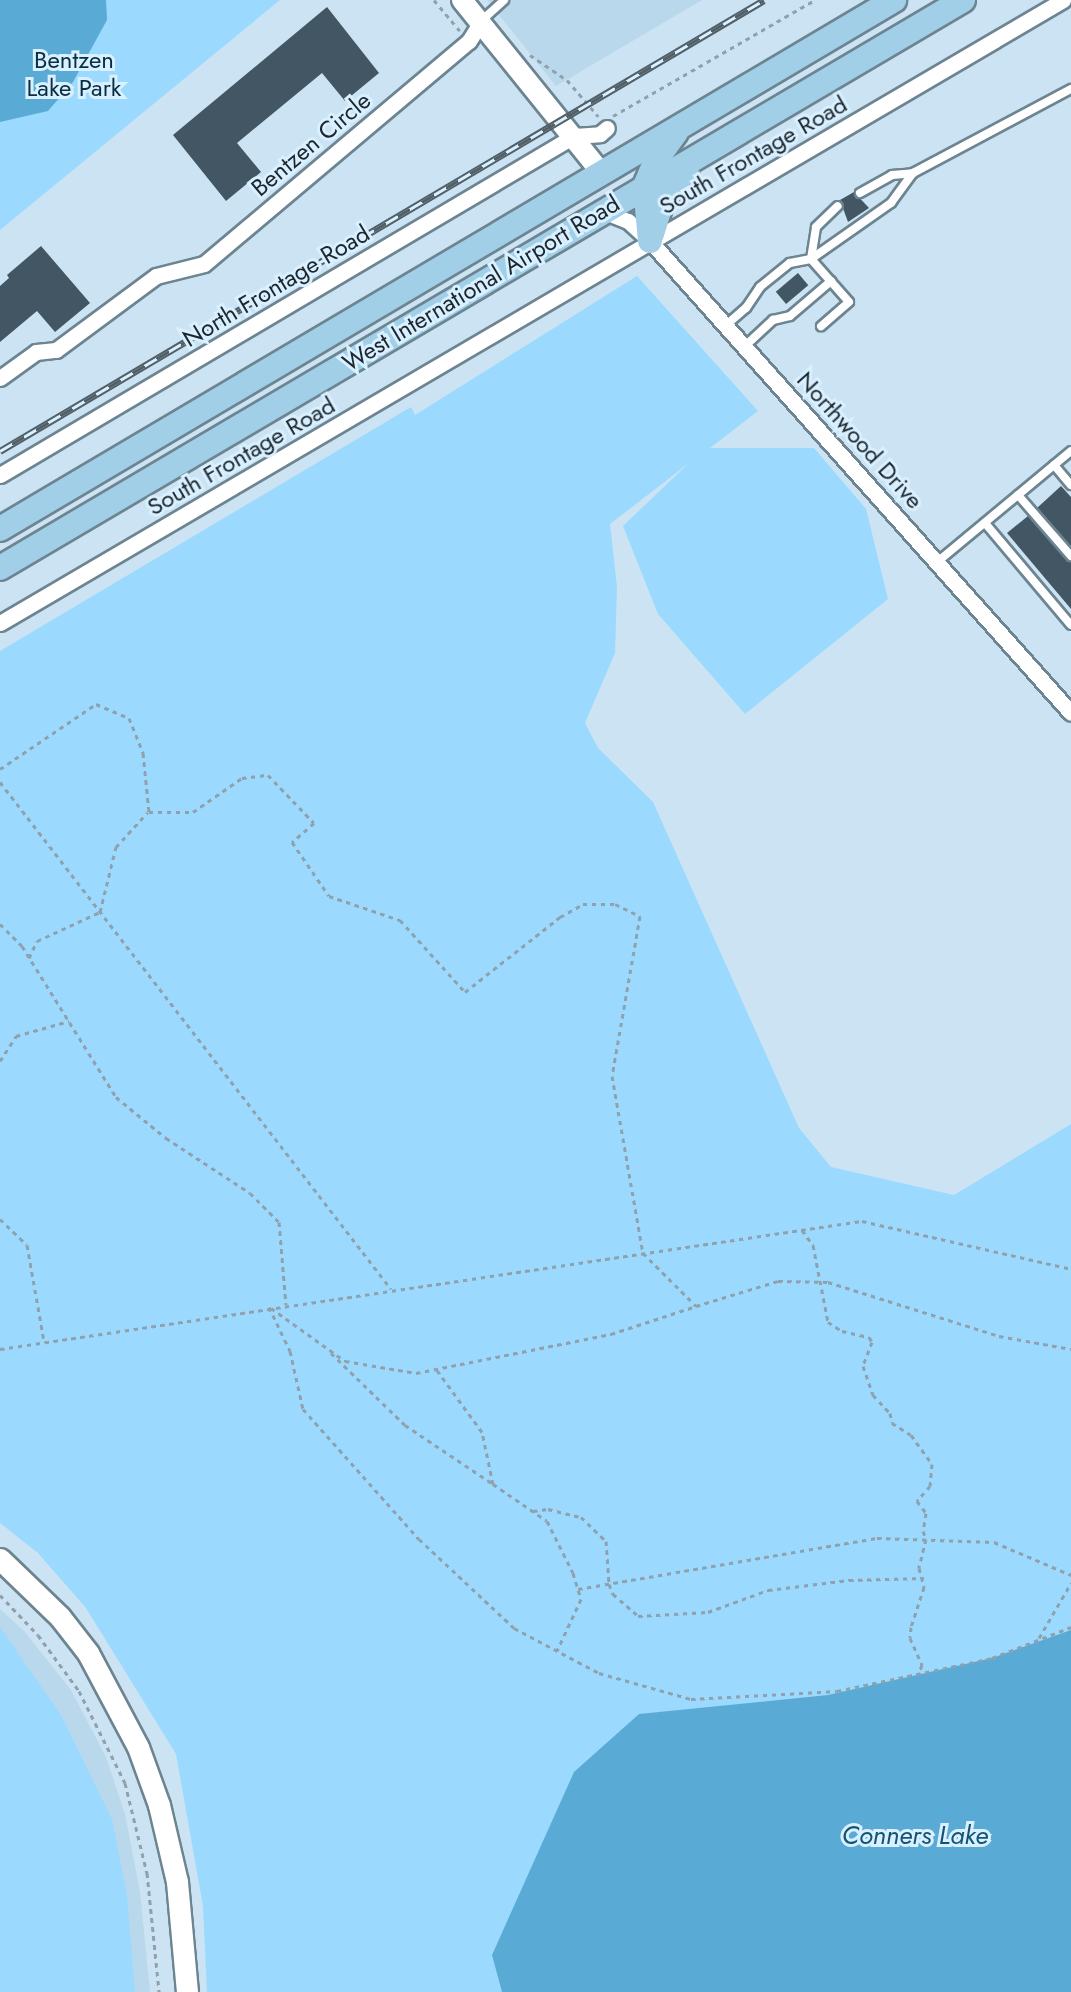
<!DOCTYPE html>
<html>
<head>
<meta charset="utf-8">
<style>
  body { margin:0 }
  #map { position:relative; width:1071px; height:1992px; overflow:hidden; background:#cbe3f2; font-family:Jost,sans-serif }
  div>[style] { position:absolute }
  .built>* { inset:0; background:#bad8eb }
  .green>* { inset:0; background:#9bdafe }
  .water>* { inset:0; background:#59abd6 }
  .building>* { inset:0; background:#425763; transform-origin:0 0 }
  .path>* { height:3px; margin-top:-1.5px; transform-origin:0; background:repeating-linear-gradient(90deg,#8ea1ac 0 4.5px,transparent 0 9px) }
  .roads { filter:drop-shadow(2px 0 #6d8491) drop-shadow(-2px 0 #6d8491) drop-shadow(0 2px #6d8491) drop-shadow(0 -2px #6d8491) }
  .service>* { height:8px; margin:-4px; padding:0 4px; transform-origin:4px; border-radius:4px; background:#fff }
  .minor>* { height:15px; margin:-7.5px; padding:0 7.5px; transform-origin:7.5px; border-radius:7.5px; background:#fff }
  .tertiary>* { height:20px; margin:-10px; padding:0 10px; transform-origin:10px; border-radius:10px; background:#fff }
  .secondary>* { height:21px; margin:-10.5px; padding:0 10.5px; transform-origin:10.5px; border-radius:10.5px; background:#fff }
  .primary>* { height:24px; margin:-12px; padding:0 12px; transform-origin:12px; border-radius:12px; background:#a1cfe8 }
  .rail>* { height:7px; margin-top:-3.5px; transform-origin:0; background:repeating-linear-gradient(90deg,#d8f0ff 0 14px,#515f67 0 28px); box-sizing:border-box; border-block:2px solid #515f67 }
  span { translate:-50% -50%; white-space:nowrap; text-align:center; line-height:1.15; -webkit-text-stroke:6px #d8f0ff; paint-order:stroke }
  .park-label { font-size:24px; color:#082e40 }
  .street-label { font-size:24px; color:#1d262c }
  .water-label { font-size:26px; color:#145472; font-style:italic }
</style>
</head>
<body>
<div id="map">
  <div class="built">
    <div style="clip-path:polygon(487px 0,702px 0,556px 86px)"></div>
    <div style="clip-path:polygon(0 1609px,24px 1631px,71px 1690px,106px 1757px,125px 1814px,140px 1892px,150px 1992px,0 1992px)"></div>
  </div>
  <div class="green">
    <div style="clip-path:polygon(0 0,280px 0,0 230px)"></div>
    <div style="clip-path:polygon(637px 276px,758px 411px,710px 448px,814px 448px,866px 509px,888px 599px,745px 714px,658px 614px,623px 526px,689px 463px,610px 524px,617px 587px,615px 653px,585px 723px,598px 748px,653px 802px,799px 1128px,831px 1167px,954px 1195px,1071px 1124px,1071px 1992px,207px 1992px,203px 1906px,176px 1754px,86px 1608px,38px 1553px,0 1523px,0 651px,411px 407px,415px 415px)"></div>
    <div style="clip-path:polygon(0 1627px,61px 1715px,112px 1819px,127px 1895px,135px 1992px,0 1992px)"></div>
  </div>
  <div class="water">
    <div style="clip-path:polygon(0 0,106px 0,107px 20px,73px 82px,48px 111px,0 122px)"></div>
    <div style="clip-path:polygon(1071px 1630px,1071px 1992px,502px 1992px,492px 1955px,574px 1772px,639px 1714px,828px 1695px,992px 1658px)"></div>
  </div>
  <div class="building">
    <div style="clip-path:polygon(327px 7px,379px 73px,345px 101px,322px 73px,237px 143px,261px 172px,226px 201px,173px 135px)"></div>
    <div style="clip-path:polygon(854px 192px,869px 208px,848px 222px,840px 200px)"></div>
    <div style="clip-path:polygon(41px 246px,90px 303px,55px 332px,37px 311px,0 342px,0 286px,9px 278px,7px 275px)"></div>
    <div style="left:798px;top:273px;width:16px;height:29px;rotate:50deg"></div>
    <div style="clip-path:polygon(1061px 486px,1071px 497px,1071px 547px,1037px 508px)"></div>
    <div style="clip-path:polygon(1028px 516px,1071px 562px,1071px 609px,1007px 533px)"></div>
  </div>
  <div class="path">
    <div style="left:434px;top:0;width:40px;rotate:50deg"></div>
    <div style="left:530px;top:55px;width:45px;rotate:34deg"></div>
    <div style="left:567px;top:80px;width:48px;rotate:49.3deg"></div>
    <div style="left:613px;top:116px;width:233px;rotate:-29.9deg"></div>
    <div style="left:0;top:769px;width:116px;rotate:-34.1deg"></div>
    <div style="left:96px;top:704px;width:36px;rotate:23deg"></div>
    <div style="left:129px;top:718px;width:38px;rotate:68deg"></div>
    <div style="left:143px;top:753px;width:59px;rotate:84.2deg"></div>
    <div style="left:149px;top:812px;width:44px"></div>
    <div style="left:193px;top:812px;width:60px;rotate:-34.8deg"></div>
    <div style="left:242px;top:778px;width:26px;rotate:-7deg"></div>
    <div style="left:268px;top:775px;width:66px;rotate:46.2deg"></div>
    <div style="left:314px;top:823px;width:29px;rotate:139deg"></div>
    <div style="left:292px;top:842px;width:65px;rotate:55.6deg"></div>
    <div style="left:329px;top:896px;width:75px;rotate:18.7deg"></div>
    <div style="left:400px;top:920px;width:97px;rotate:47.9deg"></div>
    <div style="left:465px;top:992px;width:121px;rotate:-38.3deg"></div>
    <div style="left:560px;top:917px;width:26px;rotate:-29deg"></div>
    <div style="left:583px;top:904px;width:32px"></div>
    <div style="left:615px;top:904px;width:28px;rotate:26deg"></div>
    <div style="left:640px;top:916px;width:162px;rotate:99.9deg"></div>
    <div style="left:612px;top:1076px;width:180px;rotate:80.1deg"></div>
    <div style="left:643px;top:1253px;width:75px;rotate:45deg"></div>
    <div style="left:696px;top:1306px;width:86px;rotate:-17deg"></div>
    <div style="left:778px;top:1281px;width:50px;rotate:1.1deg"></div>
    <div style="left:828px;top:1282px;width:179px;rotate:17.5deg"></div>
    <div style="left:999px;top:1336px;width:73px;rotate:10.2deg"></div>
    <div style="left:0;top:782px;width:640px;rotate:52.36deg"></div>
    <div style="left:0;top:924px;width:31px;rotate:45deg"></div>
    <div style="left:22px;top:946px;width:178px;rotate:58.1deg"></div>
    <div style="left:116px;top:1097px;width:65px;rotate:39.4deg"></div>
    <div style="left:166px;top:1138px;width:100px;rotate:33.2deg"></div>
    <div style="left:250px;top:1193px;width:41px;rotate:45deg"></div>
    <div style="left:279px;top:1222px;width:83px;rotate:85.2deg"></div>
    <div style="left:29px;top:958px;width:19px;rotate:-65deg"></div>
    <div style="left:37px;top:941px;width:69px;rotate:-24.7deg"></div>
    <div style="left:100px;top:912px;width:67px;rotate:-76.2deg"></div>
    <div style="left:116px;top:847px;width:47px;rotate:-47.6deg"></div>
    <div style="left:0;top:1061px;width:30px;rotate:-57deg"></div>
    <div style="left:16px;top:1036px;width:55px;rotate:-15.8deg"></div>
    <div style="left:0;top:1219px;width:37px;rotate:44deg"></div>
    <div style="left:27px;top:1245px;width:97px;rotate:80deg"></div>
    <div style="left:802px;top:1230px;width:19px;rotate:54deg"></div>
    <div style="left:813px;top:1245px;width:78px;rotate:79deg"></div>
    <div style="left:828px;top:1322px;width:17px;rotate:33deg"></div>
    <div style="left:842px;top:1331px;width:28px;rotate:13deg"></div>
    <div style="left:869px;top:1337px;width:6px;rotate:59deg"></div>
    <div style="left:872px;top:1342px;width:26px;rotate:111deg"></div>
    <div style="left:863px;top:1366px;width:31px;rotate:71deg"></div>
    <div style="left:873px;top:1395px;width:25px;rotate:47deg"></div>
    <div style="left:890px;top:1413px;width:10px;rotate:79deg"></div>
    <div style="left:892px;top:1423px;width:22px;rotate:32deg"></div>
    <div style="left:911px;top:1435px;width:36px;rotate:54deg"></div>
    <div style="left:932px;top:1464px;width:22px;rotate:95deg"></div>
    <div style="left:930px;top:1486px;width:20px;rotate:131deg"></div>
    <div style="left:917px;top:1501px;width:15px;rotate:53deg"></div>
    <div style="left:926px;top:1513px;width:18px;rotate:99deg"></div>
    <div style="left:923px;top:1531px;width:9px;rotate:69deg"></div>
    <div style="left:926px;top:1539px;width:30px;rotate:104deg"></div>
    <div style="left:919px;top:1568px;width:20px;rotate:75deg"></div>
    <div style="left:924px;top:1587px;width:42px;rotate:108deg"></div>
    <div style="left:911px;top:1627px;width:11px;rotate:95deg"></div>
    <div style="left:910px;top:1638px;width:30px;rotate:66deg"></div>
    <div style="left:922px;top:1665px;width:10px;rotate:114deg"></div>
    <div style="left:269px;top:1307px;width:49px;rotate:64.5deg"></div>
    <div style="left:290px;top:1351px;width:59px;rotate:77.4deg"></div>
    <div style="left:303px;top:1409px;width:174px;rotate:48.3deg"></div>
    <div style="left:419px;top:1539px;width:130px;rotate:43.1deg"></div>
    <div style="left:514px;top:1628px;width:96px;rotate:27.9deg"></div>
    <div style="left:599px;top:1673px;width:96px;rotate:15.8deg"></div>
    <div style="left:691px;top:1699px;width:146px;rotate:-3.1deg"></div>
    <div style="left:837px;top:1691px;width:158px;rotate:-12deg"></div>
    <div style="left:992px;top:1658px;width:85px;rotate:-21.4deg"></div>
    <div style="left:271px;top:1308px;width:91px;rotate:35.6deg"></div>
    <div style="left:345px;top:1361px;width:72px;rotate:9.6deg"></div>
    <div style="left:416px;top:1373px;width:199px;rotate:-11.3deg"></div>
    <div style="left:611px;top:1334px;width:89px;rotate:-18.2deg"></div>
    <div style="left:0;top:1349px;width:871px;rotate:-8.45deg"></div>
    <div style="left:862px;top:1221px;width:214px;rotate:12.9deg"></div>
    <div style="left:331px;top:1353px;width:103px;rotate:44.2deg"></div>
    <div style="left:405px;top:1425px;width:106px;rotate:33.8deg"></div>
    <div style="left:493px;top:1484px;width:53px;rotate:-101.9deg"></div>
    <div style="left:482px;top:1432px;width:78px;rotate:-126.1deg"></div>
    <div style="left:493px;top:1484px;width:65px;rotate:34.4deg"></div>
    <div style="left:547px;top:1521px;width:58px;rotate:63.4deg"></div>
    <div style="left:573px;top:1573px;width:27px;rotate:73deg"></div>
    <div style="left:581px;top:1599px;width:57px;rotate:114.8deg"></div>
    <div style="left:533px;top:1511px;width:15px;rotate:-8deg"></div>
    <div style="left:548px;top:1509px;width:34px;rotate:14deg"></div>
    <div style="left:581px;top:1517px;width:35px;rotate:44deg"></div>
    <div style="left:606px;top:1541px;width:43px;rotate:86deg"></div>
    <div style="left:609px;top:1584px;width:11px;rotate:68deg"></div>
    <div style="left:613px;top:1594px;width:33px;rotate:41deg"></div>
    <div style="left:638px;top:1616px;width:70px;rotate:-3.3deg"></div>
    <div style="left:708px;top:1612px;width:64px;rotate:-20.1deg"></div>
    <div style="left:768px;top:1590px;width:82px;rotate:-7deg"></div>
    <div style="left:849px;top:1580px;width:75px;rotate:-1.5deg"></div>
    <div style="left:578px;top:1589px;width:303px;rotate:-9.7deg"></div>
    <div style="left:877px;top:1538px;width:117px;rotate:2deg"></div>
    <div style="left:994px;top:1542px;width:84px;rotate:23.2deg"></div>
    <div style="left:0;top:1595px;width:55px;rotate:46.5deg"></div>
    <div style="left:38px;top:1635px;width:69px;rotate:53.8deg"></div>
    <div style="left:79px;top:1691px;width:103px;rotate:63.4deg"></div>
    <div style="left:125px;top:1783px;width:93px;rotate:76.3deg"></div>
    <div style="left:147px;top:1873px;width:120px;rotate:84.2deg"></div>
    <div style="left:1039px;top:1638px;width:64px;rotate:-59.8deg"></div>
  </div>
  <div class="roads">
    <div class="service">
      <div style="left:481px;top:21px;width:31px;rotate:-42deg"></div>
      <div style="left:860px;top:193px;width:37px;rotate:-29deg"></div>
      <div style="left:892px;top:175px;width:21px;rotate:-5deg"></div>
      <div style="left:811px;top:259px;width:57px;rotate:48.5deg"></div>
      <div style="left:849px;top:302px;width:37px;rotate:139deg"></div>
      <div style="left:811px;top:259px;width:32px;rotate:-81deg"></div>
      <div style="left:816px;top:227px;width:30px;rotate:-44deg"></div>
      <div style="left:725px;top:326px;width:28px;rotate:-41deg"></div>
      <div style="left:746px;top:308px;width:25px;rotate:-56deg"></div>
      <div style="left:760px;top:287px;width:38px;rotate:-39deg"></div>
      <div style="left:790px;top:263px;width:21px;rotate:-11deg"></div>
      <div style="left:811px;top:259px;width:98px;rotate:-35deg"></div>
      <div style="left:891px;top:203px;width:37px;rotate:-54deg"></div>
      <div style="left:913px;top:173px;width:179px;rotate:-28deg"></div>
      <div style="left:744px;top:347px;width:40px;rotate:-43deg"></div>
      <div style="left:773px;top:320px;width:17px;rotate:-13deg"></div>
      <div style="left:790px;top:316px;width:54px;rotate:-40.5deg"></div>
      <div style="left:1054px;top:465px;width:26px;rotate:50deg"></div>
      <div style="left:1018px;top:495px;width:81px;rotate:49deg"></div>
      <div style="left:985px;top:523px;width:133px;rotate:49.9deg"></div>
      <div style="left:936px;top:563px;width:175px;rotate:-39.7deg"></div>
    </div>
    <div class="minor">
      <div style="left:603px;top:211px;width:27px;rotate:22deg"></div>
      <div style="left:628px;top:221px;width:30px;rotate:42deg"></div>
      <div style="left:650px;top:241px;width:632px;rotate:48.27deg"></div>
      <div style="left:0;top:378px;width:44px;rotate:-35.8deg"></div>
      <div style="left:36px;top:352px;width:20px;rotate:-6deg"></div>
      <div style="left:56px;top:350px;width:124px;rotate:-36.5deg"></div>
      <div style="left:156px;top:276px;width:49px;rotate:-14deg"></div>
      <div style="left:204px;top:264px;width:346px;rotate:-40.1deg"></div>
      <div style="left:469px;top:41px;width:22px;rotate:-58deg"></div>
      <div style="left:0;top:475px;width:667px;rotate:-30.57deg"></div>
      <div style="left:574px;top:136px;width:26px;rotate:-4deg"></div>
      <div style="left:600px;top:134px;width:9px;rotate:-41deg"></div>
      <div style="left:0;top:623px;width:1232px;rotate:-30.37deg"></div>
    </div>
    <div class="tertiary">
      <div style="left:462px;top:0;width:220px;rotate:51.1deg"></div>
    </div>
    <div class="secondary">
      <div style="left:0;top:1559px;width:83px;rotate:44deg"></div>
      <div style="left:60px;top:1617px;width:46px;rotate:52.1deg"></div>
      <div style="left:88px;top:1653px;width:106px;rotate:62deg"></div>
      <div style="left:138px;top:1747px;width:62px;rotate:70.1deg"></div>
      <div style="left:159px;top:1805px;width:79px;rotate:76.8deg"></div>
      <div style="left:177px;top:1882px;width:110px;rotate:84.8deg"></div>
    </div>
    <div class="primary">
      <div style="left:652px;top:234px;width:34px;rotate:-73deg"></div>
      <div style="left:662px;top:202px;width:42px;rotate:-53.7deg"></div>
      <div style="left:650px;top:241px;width:55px;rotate:-95.2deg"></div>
      <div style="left:645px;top:186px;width:28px;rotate:-67deg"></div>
      <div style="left:656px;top:160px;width:34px;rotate:-54deg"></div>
      <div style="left:0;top:529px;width:1039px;rotate:-30.61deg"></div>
      <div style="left:0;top:568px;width:1118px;rotate:-30.53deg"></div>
    </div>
  </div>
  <div class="rail">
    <div style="left:0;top:451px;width:887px;rotate:-30.55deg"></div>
  </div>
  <div class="park-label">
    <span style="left:74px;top:74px">Bentzen<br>Lake Park</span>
  </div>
  <div class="street-label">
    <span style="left:311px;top:144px;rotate:-40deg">Bentzen Circle</span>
    <span style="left:753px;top:155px;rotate:-30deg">South Frontage Road</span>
    <span style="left:481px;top:283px;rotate:-31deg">West International Airport Road</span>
    <span style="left:276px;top:286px;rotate:-31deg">North Frontage Road</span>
    <span style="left:860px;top:440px;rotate:48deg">Northwood Drive</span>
    <span style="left:241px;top:456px;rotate:-30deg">South Frontage Road</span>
  </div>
  <div class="water-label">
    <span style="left:915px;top:1836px">Conners Lake</span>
  </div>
</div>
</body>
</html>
